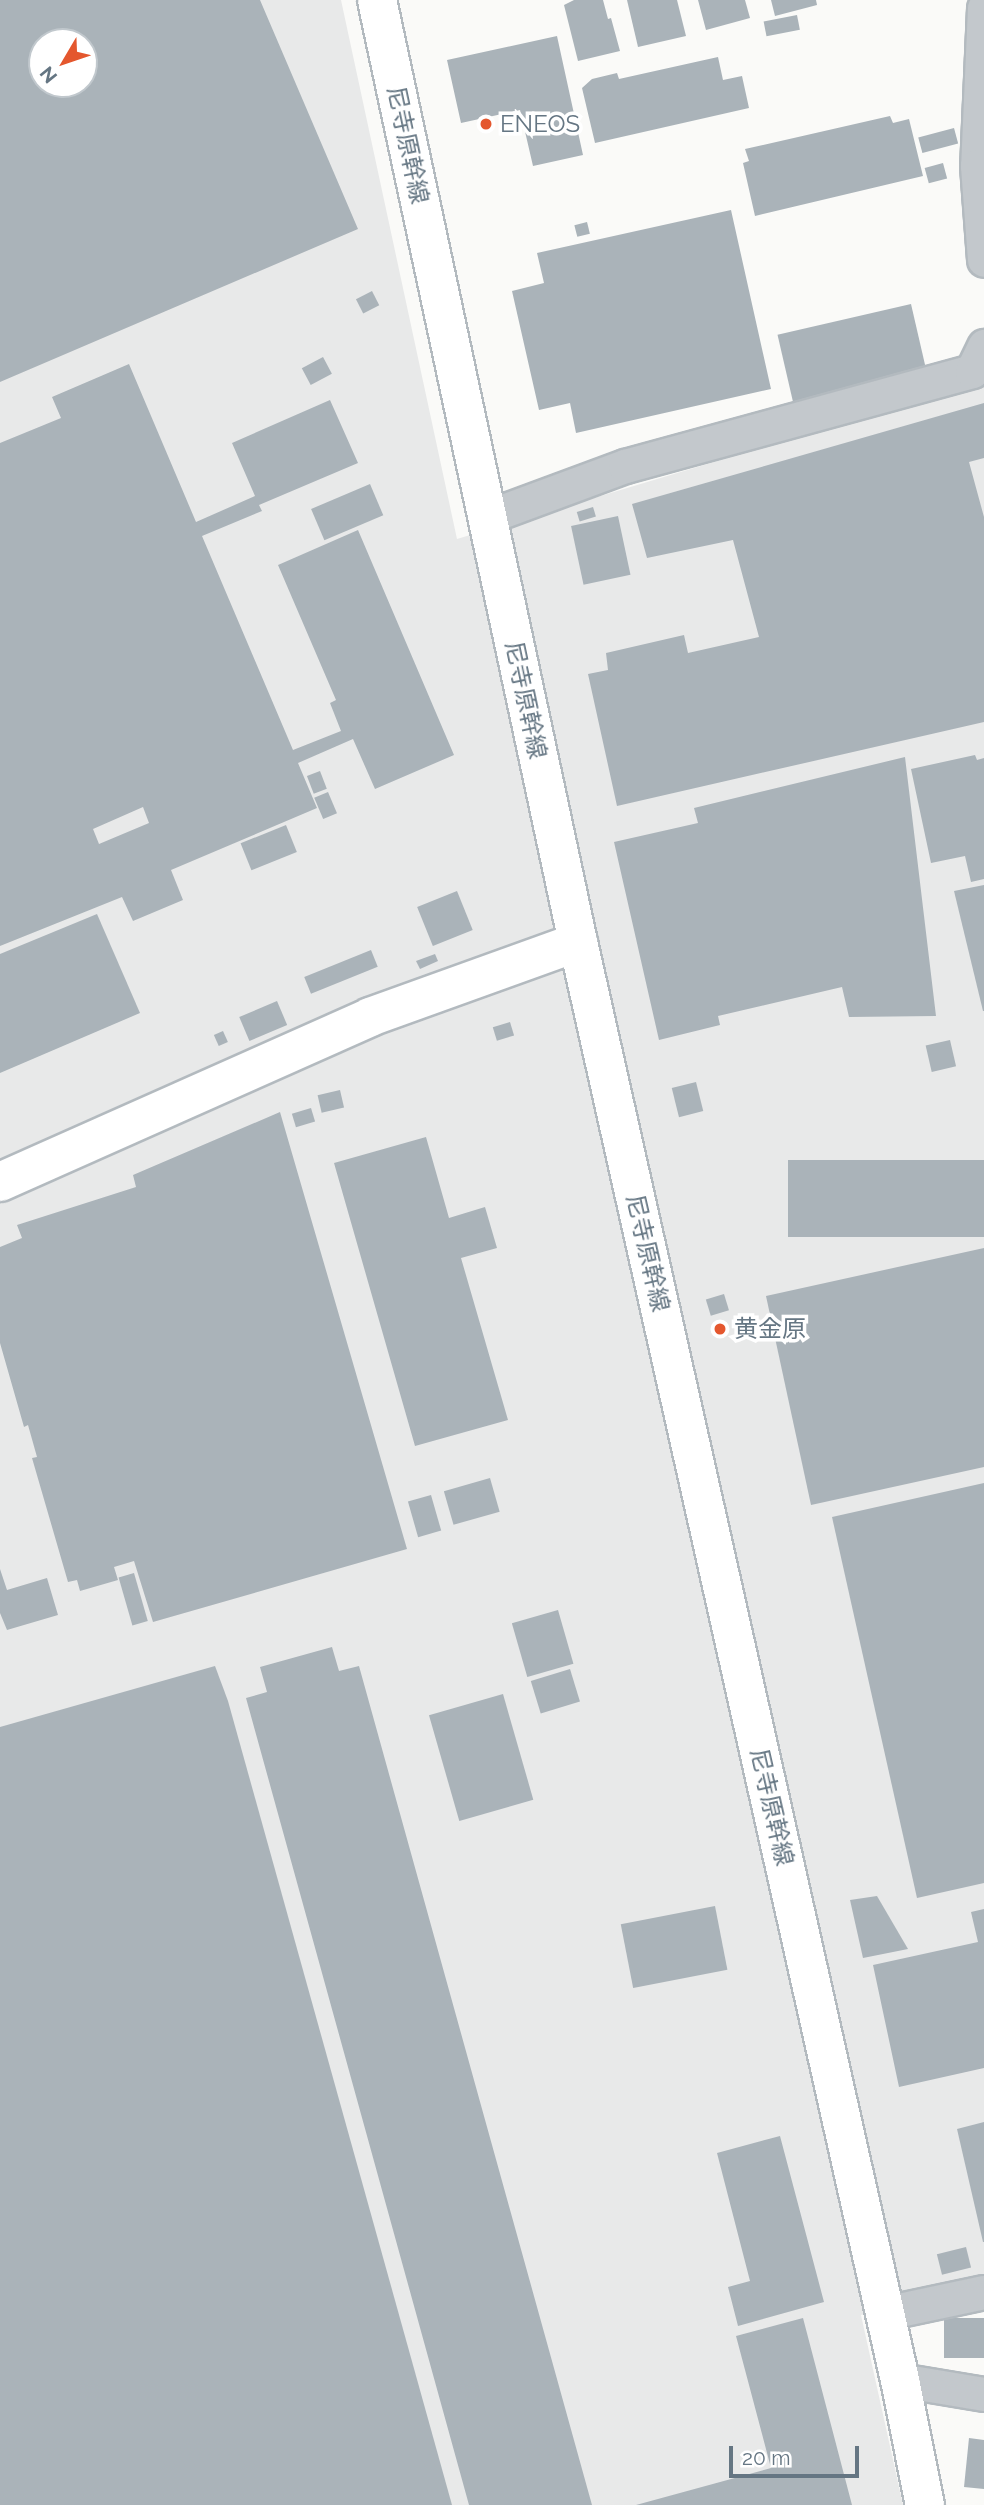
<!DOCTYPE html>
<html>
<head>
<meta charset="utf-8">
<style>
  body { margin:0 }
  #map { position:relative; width:984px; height:2505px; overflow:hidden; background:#fafaf8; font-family:Raleway,"Noto Sans JP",sans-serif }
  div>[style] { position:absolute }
  .built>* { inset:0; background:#e8e9e9 }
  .building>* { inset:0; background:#aab3b9; transform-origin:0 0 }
  .roads { filter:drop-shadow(2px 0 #b3babf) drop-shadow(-2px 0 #b3babf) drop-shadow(0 2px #b3babf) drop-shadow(0 -2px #b3babf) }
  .street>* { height:33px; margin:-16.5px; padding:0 16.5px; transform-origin:16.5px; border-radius:16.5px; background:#c3c8cc }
  .secondary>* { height:38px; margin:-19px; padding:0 19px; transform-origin:19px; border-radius:19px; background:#fff }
  .dots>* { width:19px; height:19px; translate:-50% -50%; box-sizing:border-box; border:4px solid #fff; border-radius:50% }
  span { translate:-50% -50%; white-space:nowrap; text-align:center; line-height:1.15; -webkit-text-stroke:7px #fff; paint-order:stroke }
  .poi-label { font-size:24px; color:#657683 }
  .left { translate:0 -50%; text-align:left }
  .street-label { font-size:24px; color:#657683 }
  .north { position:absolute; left:28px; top:28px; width:70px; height:70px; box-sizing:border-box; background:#fff; border:2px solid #c1c8cd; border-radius:50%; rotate:231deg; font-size:19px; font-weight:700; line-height:28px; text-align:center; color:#657683 }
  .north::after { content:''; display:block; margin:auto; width:24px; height:32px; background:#e4572e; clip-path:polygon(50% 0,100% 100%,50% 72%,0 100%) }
  .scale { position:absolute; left:729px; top:2446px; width:130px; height:32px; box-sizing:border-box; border:4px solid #657683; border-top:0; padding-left:9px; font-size:21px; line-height:24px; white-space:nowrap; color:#657683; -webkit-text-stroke:5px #fff; paint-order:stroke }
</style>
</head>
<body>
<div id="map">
  <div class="built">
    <div style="clip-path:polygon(evenodd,0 0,341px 0,457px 539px,984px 381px,984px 2289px,861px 2315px,903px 2505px,0 2505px,0 0,42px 42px,84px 42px,84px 84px,42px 84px,42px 42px)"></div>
  </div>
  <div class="building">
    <div style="clip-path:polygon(evenodd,0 0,260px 0,358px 229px,0 382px,0 0,42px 42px,84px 42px,84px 84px,42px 84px,42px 42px)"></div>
    <div style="clip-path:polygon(574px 0,603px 0,608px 19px,611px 18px,620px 51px,578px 61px,564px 5px)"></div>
    <div style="clip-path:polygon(627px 0,677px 0,686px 36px,638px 47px)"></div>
    <div style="clip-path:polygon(698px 0,745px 0,750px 18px,706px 30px)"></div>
    <div style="clip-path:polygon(771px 0,816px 0,817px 5px,775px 16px)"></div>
    <div style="left:797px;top:15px;width:15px;height:34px;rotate:79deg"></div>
    <div style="clip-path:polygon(557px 36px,583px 155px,533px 166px,520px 110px,461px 123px,447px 60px)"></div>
    <div style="clip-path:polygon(718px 57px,723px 80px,742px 76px,749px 108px,595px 143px,582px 88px,592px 79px,617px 73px,619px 79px)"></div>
    <div style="clip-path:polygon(890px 116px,893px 123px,909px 119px,923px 176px,755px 216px,743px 163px,749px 161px,745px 149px)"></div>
    <div style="left:954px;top:128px;width:16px;height:37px;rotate:75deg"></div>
    <div style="left:943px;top:163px;width:16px;height:19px;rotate:75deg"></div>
    <div style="clip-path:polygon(731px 210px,771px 389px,576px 433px,570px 403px,539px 410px,512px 291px,544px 283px,537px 253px)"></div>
    <div style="left:587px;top:222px;width:12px;height:13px;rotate:76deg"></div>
    <div style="left:372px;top:291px;width:16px;height:18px;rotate:63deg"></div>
    <div style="left:911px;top:304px;width:69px;height:137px;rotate:77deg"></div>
    <div style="left:323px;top:357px;width:19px;height:24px;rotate:62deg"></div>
    <div style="clip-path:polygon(evenodd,129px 364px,196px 522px,255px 496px,232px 443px,330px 400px,358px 463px,259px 505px,262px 511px,202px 536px,293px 750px,341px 731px,330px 703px,336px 700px,278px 565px,358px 530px,454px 755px,375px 789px,353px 739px,298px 763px,317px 808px,171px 870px,183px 900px,133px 921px,122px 897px,0 946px,0 443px,61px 418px,52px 397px,129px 364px,143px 807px,149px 823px,99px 844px,93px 829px,143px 807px)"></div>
    <div style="clip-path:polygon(984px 403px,984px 458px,969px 462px,984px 517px,984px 722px,617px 806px,588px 674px,608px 670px,606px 653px,684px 635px,688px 653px,759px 637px,733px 540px,647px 558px,632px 504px)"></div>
    <div style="left:370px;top:484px;width:34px;height:64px;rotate:67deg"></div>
    <div style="left:593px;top:507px;width:10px;height:17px;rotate:73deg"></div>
    <div style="left:618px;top:516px;width:60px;height:48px;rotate:78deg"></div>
    <div style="clip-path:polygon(975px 755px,977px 760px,984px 758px,984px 879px,971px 882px,965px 856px,931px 863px,911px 769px)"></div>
    <div style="clip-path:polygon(905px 757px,936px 1016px,849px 1017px,842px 987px,718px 1016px,720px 1025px,659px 1040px,614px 842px,698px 823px,694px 808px)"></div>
    <div style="left:320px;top:771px;width:19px;height:14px;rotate:69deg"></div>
    <div style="left:328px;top:792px;width:23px;height:15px;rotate:67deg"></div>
    <div style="left:286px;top:825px;width:29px;height:49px;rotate:68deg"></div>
    <div style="clip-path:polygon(984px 885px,984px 1011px,983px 1011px,954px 891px)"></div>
    <div style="left:457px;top:891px;width:42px;height:43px;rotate:68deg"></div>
    <div style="clip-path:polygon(97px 914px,140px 1013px,0 1073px,0 954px)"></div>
    <div style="left:371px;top:950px;width:18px;height:72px;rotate:68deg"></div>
    <div style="clip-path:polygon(435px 954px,438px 961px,420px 969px,416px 961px)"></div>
    <div style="left:277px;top:1001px;width:26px;height:41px;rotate:67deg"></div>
    <div style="left:510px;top:1022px;width:14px;height:18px;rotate:73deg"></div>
    <div style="left:223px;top:1031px;width:12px;height:10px;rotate:66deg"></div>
    <div style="left:950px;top:1040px;width:27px;height:25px;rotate:77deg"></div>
    <div style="left:696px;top:1082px;width:30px;height:25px;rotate:76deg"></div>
    <div style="left:340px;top:1090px;width:18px;height:23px;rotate:77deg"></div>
    <div style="left:311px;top:1108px;width:14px;height:20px;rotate:73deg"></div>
    <div style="clip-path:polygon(280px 1112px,407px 1549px,153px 1622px,134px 1561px,114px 1567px,118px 1580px,80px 1591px,77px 1580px,68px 1582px,32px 1458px,37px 1457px,28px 1425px,24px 1427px,0 1343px,0 1247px,22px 1238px,17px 1225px,136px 1187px,133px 1175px)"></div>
    <div style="clip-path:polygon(426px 1137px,449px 1218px,485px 1207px,497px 1248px,461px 1258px,508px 1420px,415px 1446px,334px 1163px)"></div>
    <div style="left:984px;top:1160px;width:77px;height:196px;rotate:90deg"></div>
    <div style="clip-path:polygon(984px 1248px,984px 1467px,811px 1505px,766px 1296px)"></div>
    <div style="left:724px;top:1294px;width:17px;height:19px;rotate:73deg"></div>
    <div style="left:490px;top:1478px;width:35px;height:48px;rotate:74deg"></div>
    <div style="clip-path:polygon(984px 1483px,984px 1883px,917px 1898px,832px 1517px)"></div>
    <div style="left:431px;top:1495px;width:37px;height:24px;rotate:74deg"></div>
    <div style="clip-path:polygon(0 1569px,7px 1590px,47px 1578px,58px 1615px,7px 1630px,0 1613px)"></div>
    <div style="left:134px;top:1573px;width:50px;height:16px;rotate:74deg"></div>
    <div style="left:558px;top:1610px;width:56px;height:48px;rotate:74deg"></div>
    <div style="clip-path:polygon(332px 1647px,339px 1671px,359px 1666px,592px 2505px,469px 2505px,246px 1698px,267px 1692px,260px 1667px)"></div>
    <div style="clip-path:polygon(215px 1666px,228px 1701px,452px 2505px,0 2505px,0 1727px)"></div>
    <div style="left:570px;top:1669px;width:34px;height:41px;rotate:73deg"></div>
    <div style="left:503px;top:1694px;width:110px;height:77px;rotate:74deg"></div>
    <div style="clip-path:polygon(877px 1896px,908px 1949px,863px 1958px,850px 1900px)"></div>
    <div style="left:715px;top:1906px;width:65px;height:96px;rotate:79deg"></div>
    <div style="clip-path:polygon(984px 1909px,984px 2068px,899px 2087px,873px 1965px,978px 1942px,971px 1912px)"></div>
    <div style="clip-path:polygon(984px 2122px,984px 2242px,983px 2242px,957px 2129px)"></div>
    <div style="clip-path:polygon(780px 2136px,824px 2302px,738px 2326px,728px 2287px,750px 2281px,717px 2153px)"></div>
    <div style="left:966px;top:2247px;width:21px;height:30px;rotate:76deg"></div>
    <div style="clip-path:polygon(803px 2318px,852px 2505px,636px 2505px,771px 2468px,736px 2336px)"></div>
    <div style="left:984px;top:2318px;width:40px;height:40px;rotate:90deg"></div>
    <div style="clip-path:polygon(969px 2438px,984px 2440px,984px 2489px,964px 2487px)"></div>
  </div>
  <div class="roads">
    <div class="street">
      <div style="left:984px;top:8px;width:158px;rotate:92.5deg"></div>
      <div style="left:977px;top:166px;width:94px;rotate:85.7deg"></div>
      <div style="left:487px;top:517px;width:147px;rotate:-20.3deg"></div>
      <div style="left:625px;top:466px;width:360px;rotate:-15.3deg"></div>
      <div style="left:972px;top:371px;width:28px;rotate:-64deg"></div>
      <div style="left:885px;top:2313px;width:101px;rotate:-12deg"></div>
      <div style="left:900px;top:2380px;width:85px;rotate:9.5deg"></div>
    </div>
    <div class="secondary">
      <div style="left:377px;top:0;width:963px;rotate:77.96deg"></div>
      <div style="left:578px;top:942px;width:1474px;rotate:77.38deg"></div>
      <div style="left:900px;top:2380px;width:127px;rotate:78.7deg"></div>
      <div style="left:0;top:1182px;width:405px;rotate:-24deg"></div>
      <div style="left:370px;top:1017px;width:221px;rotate:-19.8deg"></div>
    </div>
  </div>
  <div class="dots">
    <div style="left:486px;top:124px;background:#e4572e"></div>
    <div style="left:720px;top:1329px;background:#e4572e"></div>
  </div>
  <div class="poi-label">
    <span class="left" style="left:500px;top:124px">ENEOS</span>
    <span class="left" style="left:734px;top:1329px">黄金原</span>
  </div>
  <div class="street-label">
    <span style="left:408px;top:145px;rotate:78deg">尼寺原幹線</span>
    <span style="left:526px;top:700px;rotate:78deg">尼寺原幹線</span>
    <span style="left:648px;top:1253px;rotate:77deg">尼寺原幹線</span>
    <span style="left:772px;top:1807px;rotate:77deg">尼寺原幹線</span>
  </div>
  <div class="north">N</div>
  <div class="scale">20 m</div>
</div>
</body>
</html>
